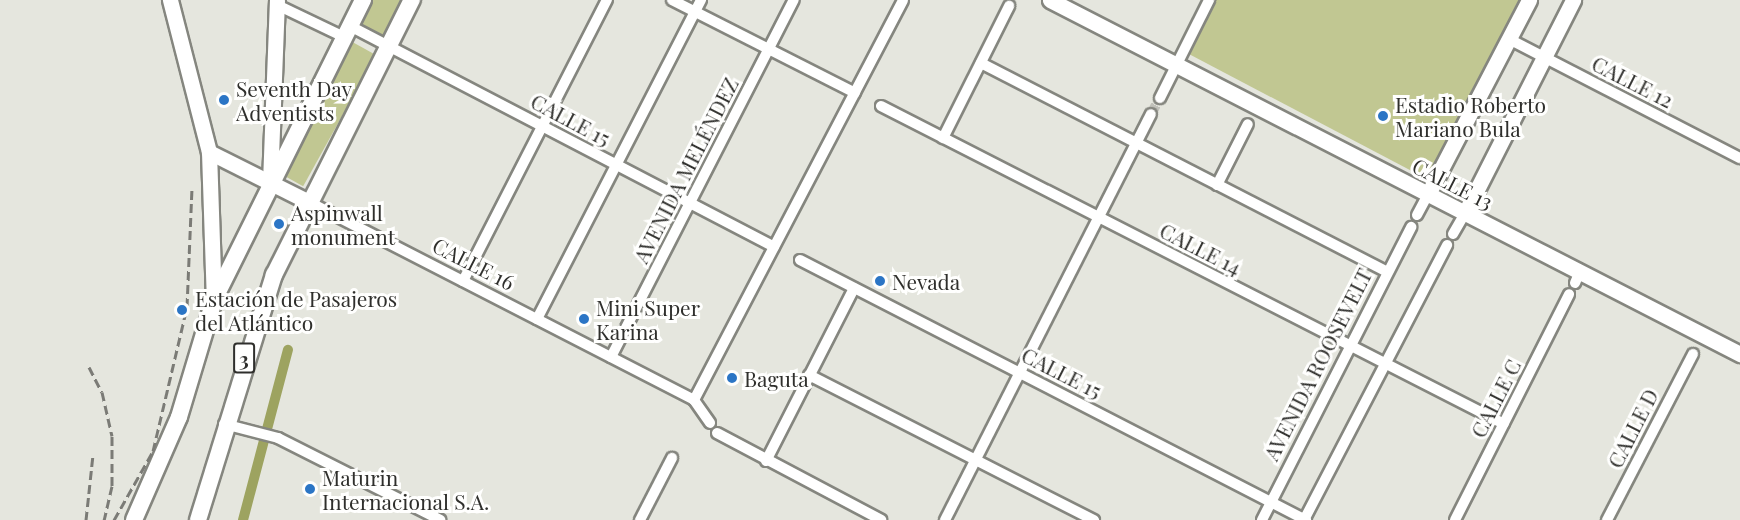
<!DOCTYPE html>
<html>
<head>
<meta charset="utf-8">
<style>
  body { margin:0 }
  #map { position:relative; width:1740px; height:520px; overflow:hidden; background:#e5e6de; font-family:"Playfair Display",serif }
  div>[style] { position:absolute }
  .green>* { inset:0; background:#c1c792; transform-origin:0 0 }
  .canal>* { height:10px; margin:-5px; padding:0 5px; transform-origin:5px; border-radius:5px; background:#9da360 }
  .street-tunnel>* { height:10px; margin-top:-5px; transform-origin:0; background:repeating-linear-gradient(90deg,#c1c1ba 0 10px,transparent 0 15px) }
  .roads { filter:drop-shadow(2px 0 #85867f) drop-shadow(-2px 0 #85867f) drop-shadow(0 2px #85867f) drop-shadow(0 -2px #85867f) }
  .street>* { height:10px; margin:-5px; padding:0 5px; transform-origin:5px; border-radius:5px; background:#fff }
  .secondary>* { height:15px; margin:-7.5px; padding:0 7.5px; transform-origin:7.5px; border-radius:7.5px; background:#fff }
  .primary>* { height:16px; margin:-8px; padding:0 8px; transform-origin:8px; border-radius:8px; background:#fff }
  .rail>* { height:3px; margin-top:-1.5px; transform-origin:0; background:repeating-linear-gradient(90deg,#7b7b76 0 9px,transparent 0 13.5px) }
  .dots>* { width:16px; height:16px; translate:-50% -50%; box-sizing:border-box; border:3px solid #fffffe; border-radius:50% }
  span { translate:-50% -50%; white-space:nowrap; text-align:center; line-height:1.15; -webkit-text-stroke:6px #fffffe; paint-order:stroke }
  .shield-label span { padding:2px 4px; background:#fffffe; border:2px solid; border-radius:4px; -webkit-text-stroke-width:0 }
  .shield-label { font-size:20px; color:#2f2f2c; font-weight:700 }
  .street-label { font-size:21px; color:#2f2f2c }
  .poi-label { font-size:21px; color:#2f2f2c }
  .left { translate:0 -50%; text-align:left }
</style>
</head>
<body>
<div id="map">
  <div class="green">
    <div style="clip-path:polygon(367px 0,406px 0,387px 38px,356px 22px)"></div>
    <div style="clip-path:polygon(1215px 0,1520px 0,1427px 179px,1187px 53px)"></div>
    <div style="left:347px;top:39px;width:33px;height:150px;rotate:29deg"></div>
  </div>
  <div class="canal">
    <div style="left:243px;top:520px;width:176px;rotate:-75.2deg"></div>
  </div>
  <div class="street-tunnel">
    <div style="left:1151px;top:114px;width:18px;rotate:-61deg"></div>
  </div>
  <div class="roads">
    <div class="street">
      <div style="left:672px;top:0;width:205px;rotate:26.9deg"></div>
      <div style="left:277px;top:5px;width:74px;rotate:25.5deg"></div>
      <div style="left:350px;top:26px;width:478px;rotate:27.5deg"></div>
      <div style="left:1509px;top:39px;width:260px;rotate:27.3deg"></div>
      <div style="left:981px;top:63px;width:457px;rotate:27.2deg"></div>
      <div style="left:1160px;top:98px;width:110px;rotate:-63.4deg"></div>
      <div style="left:881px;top:106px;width:699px;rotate:27.04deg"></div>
      <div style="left:943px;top:138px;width:148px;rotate:-63.4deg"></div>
      <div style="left:1217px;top:185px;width:68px;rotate:-63.1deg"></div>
      <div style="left:309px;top:202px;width:433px;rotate:27.2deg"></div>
      <div style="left:694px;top:400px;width:28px;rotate:55deg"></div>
      <div style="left:1417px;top:215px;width:24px;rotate:-62deg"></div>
      <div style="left:1453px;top:234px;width:24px;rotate:-60deg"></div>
      <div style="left:800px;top:260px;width:569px;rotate:27.2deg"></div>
      <div style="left:463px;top:281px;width:316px;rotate:-62.9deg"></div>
      <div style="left:1575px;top:283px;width:13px;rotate:-67deg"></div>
      <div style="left:537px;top:319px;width:359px;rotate:-62.8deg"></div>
      <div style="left:611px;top:357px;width:401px;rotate:-62.9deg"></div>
      <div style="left:809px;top:375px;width:320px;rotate:27deg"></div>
      <div style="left:694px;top:400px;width:451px;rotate:-62.4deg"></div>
      <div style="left:224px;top:424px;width:56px;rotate:14.5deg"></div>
      <div style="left:278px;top:438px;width:182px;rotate:26.8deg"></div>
      <div style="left:717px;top:433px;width:186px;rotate:27.9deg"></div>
      <div style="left:766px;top:461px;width:194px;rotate:-63deg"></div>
      <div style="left:640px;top:520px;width:70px;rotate:-62.7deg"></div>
      <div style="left:945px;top:520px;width:455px;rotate:-63.1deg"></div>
      <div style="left:1262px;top:520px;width:329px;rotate:-63deg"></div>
      <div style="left:1304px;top:520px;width:310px;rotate:-62.5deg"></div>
      <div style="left:1455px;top:520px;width:253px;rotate:-63.2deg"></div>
      <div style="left:1607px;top:520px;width:187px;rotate:-62.6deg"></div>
    </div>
    <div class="secondary">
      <div style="left:170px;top:0;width:157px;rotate:75.6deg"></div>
      <div style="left:209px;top:152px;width:148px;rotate:88.1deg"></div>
      <div style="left:1050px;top:0;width:776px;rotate:27.16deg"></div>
      <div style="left:209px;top:152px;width:112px;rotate:26.6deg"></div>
      <div style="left:270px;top:182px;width:182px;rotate:-87.8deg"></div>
      <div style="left:1428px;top:194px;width:219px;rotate:-62.5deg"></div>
      <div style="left:1465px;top:213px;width:239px;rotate:-63.1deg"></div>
    </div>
    <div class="primary">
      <div style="left:134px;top:520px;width:112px;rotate:-66.4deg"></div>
      <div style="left:179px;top:417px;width:122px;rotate:-73.3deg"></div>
      <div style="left:214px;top:300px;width:335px;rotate:-63.6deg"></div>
      <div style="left:198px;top:520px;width:257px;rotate:-72.8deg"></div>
      <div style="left:274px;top:275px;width:308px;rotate:-63.4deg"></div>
    </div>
  </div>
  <div class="rail">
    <div style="left:89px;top:367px;width:28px;rotate:63deg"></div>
    <div style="left:102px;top:392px;width:45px;rotate:77.2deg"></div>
    <div style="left:112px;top:436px;width:50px;rotate:90deg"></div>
    <div style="left:112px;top:486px;width:35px;rotate:103deg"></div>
    <div style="left:86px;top:520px;width:66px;rotate:-83.9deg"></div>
    <div style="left:114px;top:520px;width:79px;rotate:-60.5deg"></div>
    <div style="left:153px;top:451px;width:148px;rotate:-76.7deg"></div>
    <div style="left:187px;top:307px;width:120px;rotate:-87.6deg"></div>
  </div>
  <div class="dots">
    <div style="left:224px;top:100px;background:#2b75c5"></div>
    <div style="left:1383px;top:116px;background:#2b75c5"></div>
    <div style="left:279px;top:224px;background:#2b75c5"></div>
    <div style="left:880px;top:281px;background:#2b75c5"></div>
    <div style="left:182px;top:310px;background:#2b75c5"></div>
    <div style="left:584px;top:319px;background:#2b75c5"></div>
    <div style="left:732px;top:378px;background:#2b75c5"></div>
    <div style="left:310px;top:489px;background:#2b75c5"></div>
  </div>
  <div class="shield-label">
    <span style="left:244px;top:358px">3</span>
  </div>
  <div class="street-label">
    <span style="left:1633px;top:81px;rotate:27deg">CALLE 12</span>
    <span style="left:571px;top:119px;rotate:28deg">CALLE 15</span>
    <span style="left:685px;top:170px;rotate:-63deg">AVENIDA MELÉNDEZ</span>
    <span style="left:1453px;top:183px;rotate:27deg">CALLE 13</span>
    <span style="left:1201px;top:248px;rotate:27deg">CALLE 14</span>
    <span style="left:474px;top:263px;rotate:27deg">CALLE 16</span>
    <span style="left:1317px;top:364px;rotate:-63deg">AVENIDA ROOSEVELT</span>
    <span style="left:1062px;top:372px;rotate:27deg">CALLE 15</span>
    <span style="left:1495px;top:398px;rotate:-63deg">CALLE C</span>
    <span style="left:1632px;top:428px;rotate:-63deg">CALLE D</span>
  </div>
  <div class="poi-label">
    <span class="left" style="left:236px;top:100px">Seventh Day<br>Adventists</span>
    <span class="left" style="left:1395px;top:116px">Estadio Roberto<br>Mariano Bula</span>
    <span class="left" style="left:291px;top:224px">Aspinwall<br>monument</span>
    <span class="left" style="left:892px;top:281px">Nevada</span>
    <span class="left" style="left:195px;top:310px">Estación de Pasajeros<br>del Atlántico</span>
    <span class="left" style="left:596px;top:319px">Mini Super<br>Karina</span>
    <span class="left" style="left:744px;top:378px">Baguta</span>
    <span class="left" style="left:322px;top:489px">Maturin<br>Internacional S.A.</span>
  </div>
</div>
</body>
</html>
